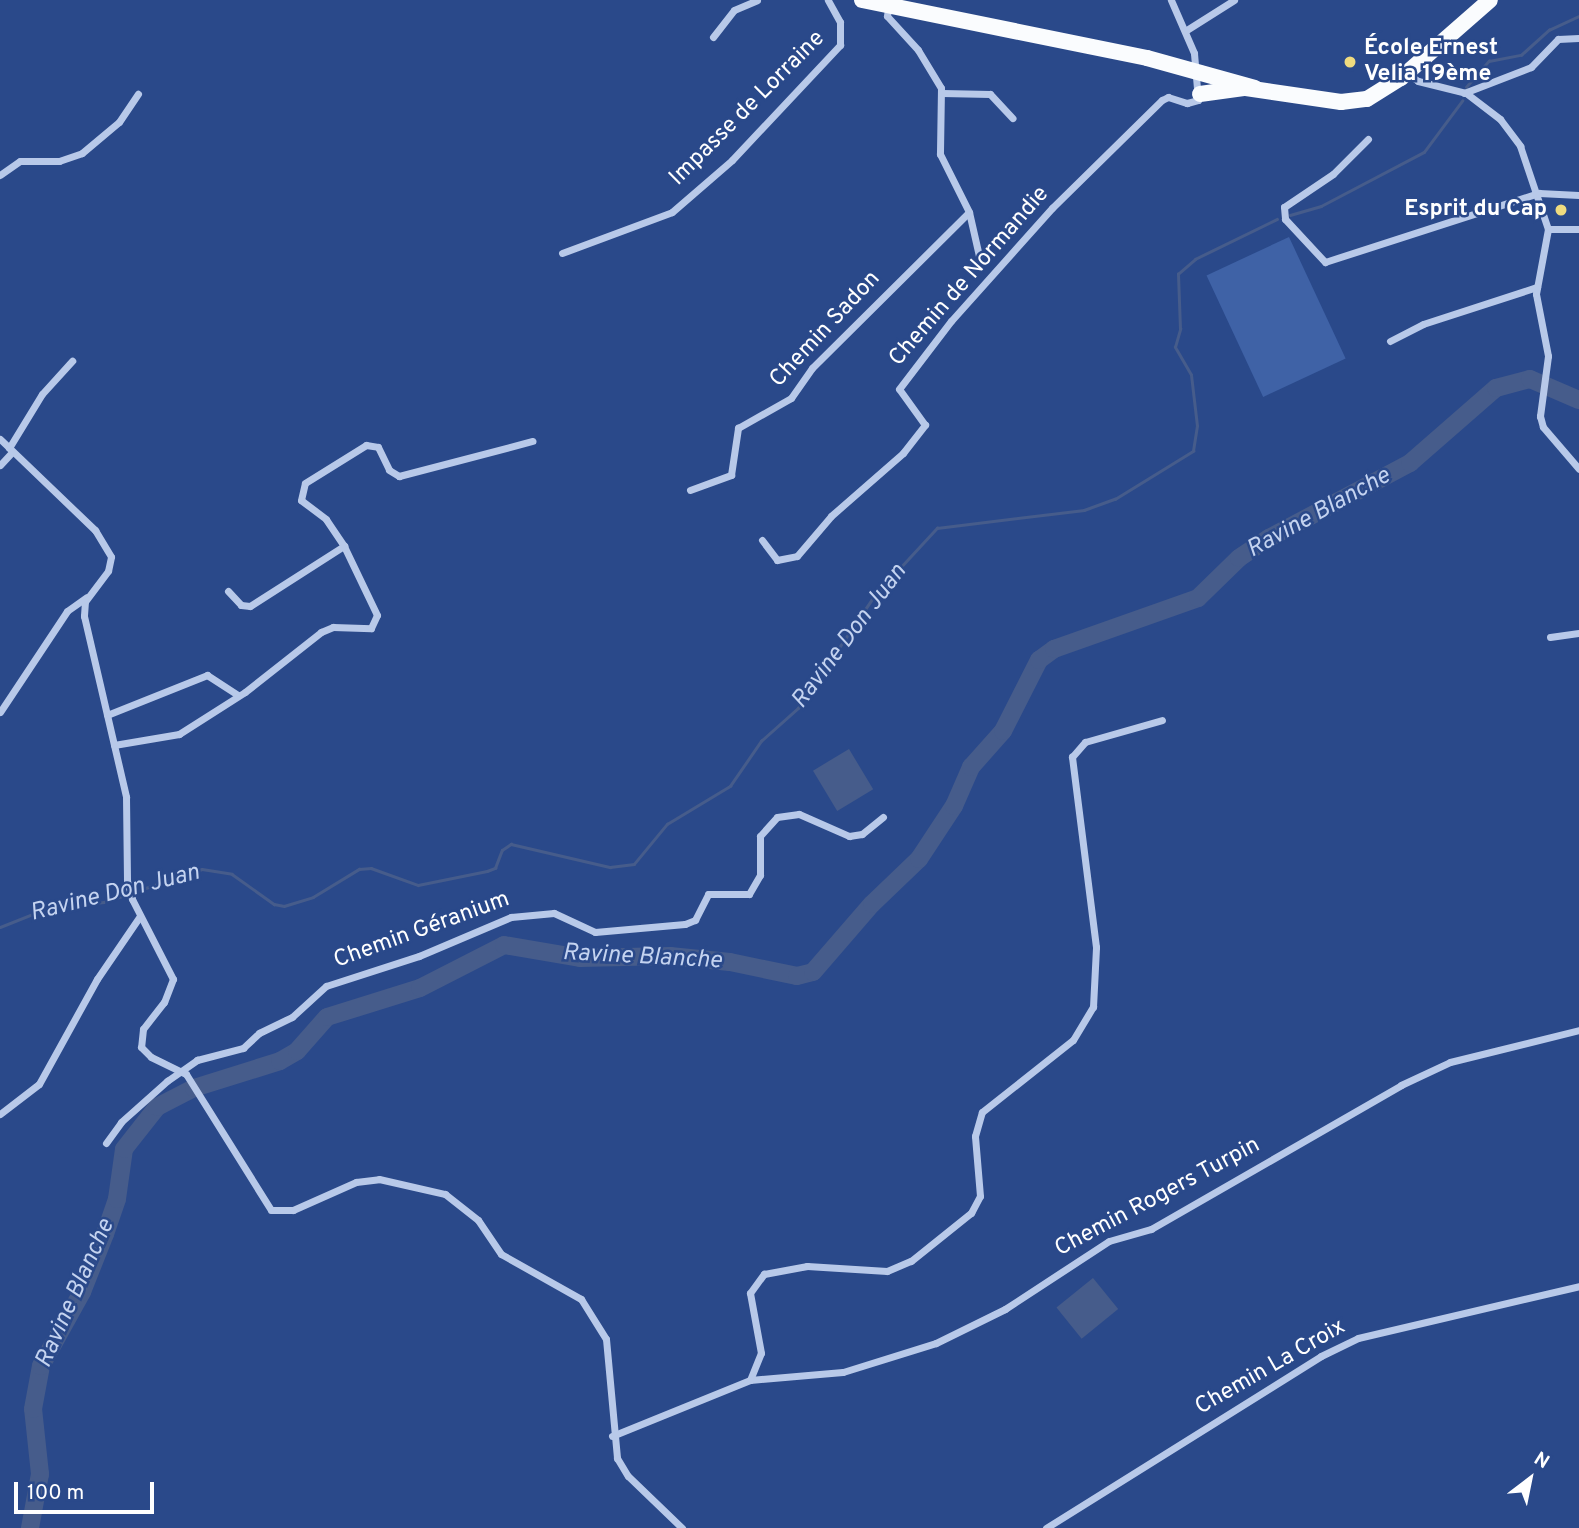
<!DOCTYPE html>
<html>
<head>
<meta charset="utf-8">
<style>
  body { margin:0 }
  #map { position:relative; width:1579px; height:1528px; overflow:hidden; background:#2a498a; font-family:Overpass,sans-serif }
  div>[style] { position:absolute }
  .green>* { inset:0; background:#3f62a6; transform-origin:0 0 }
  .water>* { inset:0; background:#465c8b; transform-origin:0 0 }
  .stream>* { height:2.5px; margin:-1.25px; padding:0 1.25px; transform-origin:1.25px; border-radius:1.25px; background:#465c8b }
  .river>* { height:18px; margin:-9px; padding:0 9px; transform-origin:9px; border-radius:9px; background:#465c8b }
  .street>* { height:7px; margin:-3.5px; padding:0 3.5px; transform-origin:3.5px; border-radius:3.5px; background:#b8c9e9 }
  .primary>* { height:16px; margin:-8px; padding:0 8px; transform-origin:8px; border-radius:8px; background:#fafcfe }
  .dots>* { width:19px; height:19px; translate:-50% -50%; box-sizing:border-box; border:4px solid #2a498a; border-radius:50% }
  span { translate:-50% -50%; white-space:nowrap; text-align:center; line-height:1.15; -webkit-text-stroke:5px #2a498a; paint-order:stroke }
  .poi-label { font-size:23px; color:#fff; font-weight:700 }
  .left { translate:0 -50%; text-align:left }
  .right { translate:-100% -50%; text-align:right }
  .street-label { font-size:23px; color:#fff }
  .water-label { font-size:24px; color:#c4d3f0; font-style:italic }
  .north { position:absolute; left:1495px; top:1444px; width:70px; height:70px; -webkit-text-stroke:5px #2a498a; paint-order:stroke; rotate:32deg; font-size:19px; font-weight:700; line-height:28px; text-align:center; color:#fff }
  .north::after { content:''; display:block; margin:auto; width:24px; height:32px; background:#fff; clip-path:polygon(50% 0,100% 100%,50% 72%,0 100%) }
  .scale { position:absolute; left:14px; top:1482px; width:140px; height:32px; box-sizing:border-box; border:4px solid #fff; border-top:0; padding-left:9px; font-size:21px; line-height:24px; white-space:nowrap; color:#fff; -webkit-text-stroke:5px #2a498a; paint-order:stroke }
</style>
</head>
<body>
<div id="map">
  <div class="green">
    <div style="left:1289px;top:237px;width:134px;height:91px;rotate:65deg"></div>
  </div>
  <div class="water">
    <div style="left:849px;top:749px;width:47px;height:42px;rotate:59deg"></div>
    <div style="left:1093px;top:1278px;width:40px;height:47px;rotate:51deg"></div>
  </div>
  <div class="stream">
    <div style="left:1466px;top:87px;width:35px;rotate:-49deg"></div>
    <div style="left:1489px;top:61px;width:33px;rotate:-11deg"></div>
    <div style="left:1521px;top:55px;width:38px;rotate:-42deg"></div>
    <div style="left:1549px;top:30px;width:33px;rotate:-25deg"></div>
    <div style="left:1290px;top:215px;width:32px;rotate:-16deg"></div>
    <div style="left:1321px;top:206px;width:116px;rotate:-27.7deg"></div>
    <div style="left:1424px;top:152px;width:64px;rotate:-53.3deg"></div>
    <div style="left:0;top:927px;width:52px;rotate:-21.6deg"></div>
    <div style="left:48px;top:908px;width:56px;rotate:-6.1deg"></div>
    <div style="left:104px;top:902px;width:103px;rotate:-18.6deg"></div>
    <div style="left:202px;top:869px;width:30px;rotate:9deg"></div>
    <div style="left:232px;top:874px;width:52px;rotate:35.5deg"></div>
    <div style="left:274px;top:904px;width:10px;rotate:11deg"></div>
    <div style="left:284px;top:906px;width:30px;rotate:-17deg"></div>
    <div style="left:313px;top:897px;width:54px;rotate:-31.3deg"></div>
    <div style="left:359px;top:869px;width:12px;rotate:-5deg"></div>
    <div style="left:371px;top:868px;width:50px;rotate:19.9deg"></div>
    <div style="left:418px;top:885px;width:70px;rotate:-11.5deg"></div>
    <div style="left:487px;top:871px;width:9px;rotate:-21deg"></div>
    <div style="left:495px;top:868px;width:19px;rotate:-69deg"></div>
    <div style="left:502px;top:850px;width:11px;rotate:-34deg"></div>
    <div style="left:511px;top:844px;width:102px;rotate:13.1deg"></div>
    <div style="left:610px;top:867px;width:24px;rotate:-7deg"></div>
    <div style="left:634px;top:864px;width:52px;rotate:-50.5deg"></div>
    <div style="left:667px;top:824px;width:74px;rotate:-31.1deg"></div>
    <div style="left:730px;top:786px;width:55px;rotate:-55.4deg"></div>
    <div style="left:761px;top:741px;width:50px;rotate:-41.7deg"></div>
    <div style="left:798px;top:708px;width:135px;rotate:-55.8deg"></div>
    <div style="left:874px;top:596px;width:93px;rotate:-47.2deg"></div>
    <div style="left:937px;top:528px;width:148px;rotate:-7deg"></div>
    <div style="left:1084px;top:510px;width:33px;rotate:-20deg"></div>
    <div style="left:1115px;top:499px;width:92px;rotate:-31.6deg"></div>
    <div style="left:1193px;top:451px;width:25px;rotate:-81deg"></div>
    <div style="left:1197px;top:426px;width:51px;rotate:-96.7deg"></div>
    <div style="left:1191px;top:375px;width:32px;rotate:-120deg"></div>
    <div style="left:1175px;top:347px;width:19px;rotate:-74deg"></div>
    <div style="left:1180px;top:329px;width:55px;rotate:-92.1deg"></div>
    <div style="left:1178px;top:274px;width:23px;rotate:-41deg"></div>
    <div style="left:1195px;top:259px;width:91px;rotate:-26deg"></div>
  </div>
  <div class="river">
    <div style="left:30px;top:1528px;width:55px;rotate:-79.5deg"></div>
    <div style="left:40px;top:1474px;width:65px;rotate:-96.1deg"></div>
    <div style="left:33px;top:1409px;width:44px;rotate:-79.5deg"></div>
    <div style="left:41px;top:1366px;width:85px;rotate:-61deg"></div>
    <div style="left:82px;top:1292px;width:62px;rotate:-68.4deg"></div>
    <div style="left:105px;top:1234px;width:37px;rotate:-71deg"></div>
    <div style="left:117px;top:1199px;width:50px;rotate:-82deg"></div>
    <div style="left:124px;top:1149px;width:53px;rotate:-51.8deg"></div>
    <div style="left:157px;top:1107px;width:42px;rotate:-27.2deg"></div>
    <div style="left:194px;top:1088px;width:90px;rotate:-17.4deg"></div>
    <div style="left:280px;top:1061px;width:20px;rotate:-30deg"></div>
    <div style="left:297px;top:1051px;width:45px;rotate:-48.6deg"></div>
    <div style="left:327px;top:1017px;width:97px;rotate:-17.3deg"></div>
    <div style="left:420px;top:988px;width:94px;rotate:-27.1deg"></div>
    <div style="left:504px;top:945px;width:77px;rotate:9.7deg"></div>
    <div style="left:580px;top:958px;width:90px;rotate:-1.3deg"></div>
    <div style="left:670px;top:956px;width:60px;rotate:5.7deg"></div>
    <div style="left:730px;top:962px;width:68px;rotate:11.8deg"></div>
    <div style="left:797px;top:976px;width:16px;rotate:-14deg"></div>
    <div style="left:813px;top:972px;width:90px;rotate:-49.1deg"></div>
    <div style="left:872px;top:904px;width:65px;rotate:-43.8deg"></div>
    <div style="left:919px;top:859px;width:64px;rotate:-56.6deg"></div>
    <div style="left:954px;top:806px;width:43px;rotate:-66.4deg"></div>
    <div style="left:971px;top:767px;width:48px;rotate:-48.4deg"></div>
    <div style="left:1003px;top:731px;width:80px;rotate:-63.1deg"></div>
    <div style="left:1039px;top:660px;width:19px;rotate:-36deg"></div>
    <div style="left:1054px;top:649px;width:153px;rotate:-19.5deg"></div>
    <div style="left:1198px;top:598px;width:57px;rotate:-44.3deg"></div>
    <div style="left:1239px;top:558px;width:36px;rotate:-34deg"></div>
    <div style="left:1269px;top:538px;width:160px;rotate:-28deg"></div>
    <div style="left:1410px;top:463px;width:114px;rotate:-41.1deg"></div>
    <div style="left:1496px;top:388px;width:35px;rotate:-15deg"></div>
    <div style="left:1530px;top:379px;width:53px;rotate:23.2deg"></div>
  </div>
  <div class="street">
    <div style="left:888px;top:7px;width:9px;rotate:96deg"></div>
    <div style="left:887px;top:16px;width:46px;rotate:47.6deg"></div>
    <div style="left:918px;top:50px;width:44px;rotate:58.8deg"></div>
    <div style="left:941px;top:88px;width:66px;rotate:90.9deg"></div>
    <div style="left:940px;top:154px;width:65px;rotate:63.4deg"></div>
    <div style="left:969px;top:212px;width:45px;rotate:77.2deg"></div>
    <div style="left:1185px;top:31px;width:58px;rotate:-32.3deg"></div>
    <div style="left:713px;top:37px;width:34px;rotate:-52deg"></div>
    <div style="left:734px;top:10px;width:25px;rotate:-23deg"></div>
    <div style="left:1407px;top:74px;width:13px;rotate:32deg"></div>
    <div style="left:1418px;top:81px;width:49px;rotate:14deg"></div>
    <div style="left:1466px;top:93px;width:43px;rotate:37.4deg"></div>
    <div style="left:1500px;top:119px;width:34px;rotate:53deg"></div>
    <div style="left:1520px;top:146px;width:88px;rotate:71.4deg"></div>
    <div style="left:1548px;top:229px;width:66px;rotate:100.5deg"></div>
    <div style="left:1536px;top:294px;width:63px;rotate:79deg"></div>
    <div style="left:1548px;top:356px;width:61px;rotate:97.6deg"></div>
    <div style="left:1540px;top:416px;width:11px;rotate:75deg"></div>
    <div style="left:1543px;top:427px;width:55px;rotate:49.4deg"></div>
    <div style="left:942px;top:93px;width:48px;rotate:1.2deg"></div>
    <div style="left:990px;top:94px;width:33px;rotate:47deg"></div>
    <div style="left:1464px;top:93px;width:72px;rotate:-21.2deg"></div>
    <div style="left:1531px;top:67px;width:39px;rotate:-46deg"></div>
    <div style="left:1558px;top:39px;width:21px;rotate:-3deg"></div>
    <div style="left:1368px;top:139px;width:49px;rotate:135deg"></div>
    <div style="left:1333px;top:174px;width:59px;rotate:146deg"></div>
    <div style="left:1284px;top:207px;width:12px;rotate:85deg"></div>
    <div style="left:1285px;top:219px;width:59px;rotate:47.1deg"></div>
    <div style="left:1325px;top:262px;width:225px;rotate:-17.9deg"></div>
    <div style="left:1539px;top:193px;width:40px;rotate:2.9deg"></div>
    <div style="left:0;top:175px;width:24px;rotate:-35deg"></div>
    <div style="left:20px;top:161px;width:39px"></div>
    <div style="left:59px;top:161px;width:24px;rotate:-19deg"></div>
    <div style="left:82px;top:153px;width:48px;rotate:-40deg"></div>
    <div style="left:119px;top:122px;width:34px;rotate:-56deg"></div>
    <div style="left:1548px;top:229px;width:31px"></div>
    <div style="left:562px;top:253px;width:117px;rotate:-20.4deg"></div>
    <div style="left:672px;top:212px;width:79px;rotate:-40.9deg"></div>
    <div style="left:732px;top:160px;width:158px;rotate:-46.8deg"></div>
    <div style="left:840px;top:45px;width:23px;rotate:-90deg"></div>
    <div style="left:840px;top:22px;width:25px;rotate:-119deg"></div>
    <div style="left:1390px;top:341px;width:37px;rotate:-27deg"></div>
    <div style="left:1423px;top:324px;width:120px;rotate:-18deg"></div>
    <div style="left:0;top:439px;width:132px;rotate:43.8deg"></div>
    <div style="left:95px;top:530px;width:31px;rotate:59deg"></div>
    <div style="left:111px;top:557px;width:14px;rotate:102deg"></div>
    <div style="left:108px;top:571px;width:38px;rotate:127deg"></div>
    <div style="left:85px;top:601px;width:15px;rotate:94deg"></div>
    <div style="left:84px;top:616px;width:186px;rotate:76.9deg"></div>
    <div style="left:126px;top:797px;width:83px;rotate:89.3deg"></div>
    <div style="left:127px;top:880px;width:20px;rotate:75deg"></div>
    <div style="left:132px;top:899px;width:90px;rotate:62.9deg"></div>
    <div style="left:173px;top:979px;width:25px;rotate:111deg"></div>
    <div style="left:164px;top:1002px;width:34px;rotate:128deg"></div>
    <div style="left:143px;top:1029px;width:18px;rotate:96deg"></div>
    <div style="left:141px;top:1047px;width:14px;rotate:45deg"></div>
    <div style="left:151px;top:1057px;width:39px;rotate:26deg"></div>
    <div style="left:186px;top:1074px;width:160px;rotate:58deg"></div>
    <div style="left:271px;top:1210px;width:22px"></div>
    <div style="left:293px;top:1210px;width:69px;rotate:-24deg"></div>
    <div style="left:356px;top:1182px;width:23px;rotate:-7deg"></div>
    <div style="left:379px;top:1179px;width:68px;rotate:12.8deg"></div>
    <div style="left:445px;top:1194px;width:42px;rotate:38.2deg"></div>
    <div style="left:478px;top:1220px;width:41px;rotate:55.9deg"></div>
    <div style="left:501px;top:1254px;width:92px;rotate:29.4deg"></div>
    <div style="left:581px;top:1299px;width:47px;rotate:58deg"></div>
    <div style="left:606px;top:1339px;width:120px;rotate:84.7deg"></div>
    <div style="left:617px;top:1458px;width:21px;rotate:59deg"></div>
    <div style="left:628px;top:1476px;width:75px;rotate:43.9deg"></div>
    <div style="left:9px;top:448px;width:63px;rotate:-58.6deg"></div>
    <div style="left:42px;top:394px;width:45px;rotate:-47.7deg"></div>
    <div style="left:0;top:465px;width:18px;rotate:-47deg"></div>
    <div style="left:690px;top:490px;width:44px;rotate:-20.1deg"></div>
    <div style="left:731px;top:475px;width:48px;rotate:-81.5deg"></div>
    <div style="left:738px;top:428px;width:61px;rotate:-29.5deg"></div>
    <div style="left:791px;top:398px;width:37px;rotate:-55deg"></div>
    <div style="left:812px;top:368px;width:221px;rotate:-44.8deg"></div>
    <div style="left:762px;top:540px;width:25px;rotate:53deg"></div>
    <div style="left:777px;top:560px;width:20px;rotate:-11deg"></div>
    <div style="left:797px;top:556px;width:52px;rotate:-49.6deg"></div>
    <div style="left:831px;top:516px;width:96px;rotate:-41.2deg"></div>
    <div style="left:903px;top:453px;width:36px;rotate:-52deg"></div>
    <div style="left:925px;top:425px;width:44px;rotate:-125.8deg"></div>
    <div style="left:899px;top:389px;width:86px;rotate:-52.6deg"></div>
    <div style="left:951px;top:321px;width:152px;rotate:-48.2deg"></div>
    <div style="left:1052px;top:208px;width:154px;rotate:-44.5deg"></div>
    <div style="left:1162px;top:100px;width:7px;rotate:-27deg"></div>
    <div style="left:1168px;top:97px;width:20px;rotate:18deg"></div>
    <div style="left:1187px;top:103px;width:11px;rotate:-15deg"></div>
    <div style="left:1198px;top:100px;width:47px;rotate:-94.9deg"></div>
    <div style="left:1194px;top:53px;width:58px;rotate:-113.5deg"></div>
    <div style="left:228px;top:591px;width:19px;rotate:47deg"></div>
    <div style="left:241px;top:605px;width:9px;rotate:6deg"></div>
    <div style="left:250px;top:606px;width:112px;rotate:-32.6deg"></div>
    <div style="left:1550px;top:637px;width:29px;rotate:-8deg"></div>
    <div style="left:0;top:712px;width:121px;rotate:-56.4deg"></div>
    <div style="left:67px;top:611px;width:24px;rotate:-35deg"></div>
    <div style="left:107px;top:715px;width:108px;rotate:-21.8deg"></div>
    <div style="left:207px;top:675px;width:37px;rotate:33deg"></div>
    <div style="left:114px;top:745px;width:66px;rotate:-9.6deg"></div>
    <div style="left:179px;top:734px;width:78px;rotate:-32.5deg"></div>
    <div style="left:245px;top:692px;width:97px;rotate:-38.3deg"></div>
    <div style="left:321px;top:632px;width:13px;rotate:-23deg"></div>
    <div style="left:333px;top:627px;width:38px;rotate:2deg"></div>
    <div style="left:371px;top:628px;width:14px;rotate:-65deg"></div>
    <div style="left:377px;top:615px;width:76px;rotate:-115.6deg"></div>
    <div style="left:344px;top:546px;width:32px;rotate:-124deg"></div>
    <div style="left:326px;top:519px;width:31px;rotate:-143deg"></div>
    <div style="left:301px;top:500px;width:17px;rotate:-77deg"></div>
    <div style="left:305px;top:483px;width:72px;rotate:-31.9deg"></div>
    <div style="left:366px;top:445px;width:12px;rotate:9deg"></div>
    <div style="left:378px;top:447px;width:25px;rotate:64deg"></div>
    <div style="left:389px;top:470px;width:12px;rotate:31deg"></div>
    <div style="left:399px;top:476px;width:138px;rotate:-14.7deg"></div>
    <div style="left:0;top:1114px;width:49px;rotate:-37.6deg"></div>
    <div style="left:39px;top:1084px;width:120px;rotate:-61.1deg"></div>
    <div style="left:97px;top:979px;width:76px;rotate:-55.7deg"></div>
    <div style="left:106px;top:1143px;width:26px;rotate:-54deg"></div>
    <div style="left:121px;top:1122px;width:62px;rotate:-41.7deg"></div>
    <div style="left:167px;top:1081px;width:37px;rotate:-35deg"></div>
    <div style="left:197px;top:1060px;width:48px;rotate:-14.6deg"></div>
    <div style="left:243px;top:1048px;width:22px;rotate:-43deg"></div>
    <div style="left:259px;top:1033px;width:37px;rotate:-26deg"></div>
    <div style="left:292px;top:1017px;width:46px;rotate:-42.4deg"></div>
    <div style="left:326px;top:986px;width:98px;rotate:-17.9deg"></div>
    <div style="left:419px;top:956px;width:100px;rotate:-23deg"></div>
    <div style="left:511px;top:917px;width:43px;rotate:-5.3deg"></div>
    <div style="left:554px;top:913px;width:45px;rotate:24.9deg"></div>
    <div style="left:595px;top:932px;width:90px;rotate:-5.1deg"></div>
    <div style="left:685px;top:924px;width:11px;rotate:-22deg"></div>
    <div style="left:695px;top:920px;width:29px;rotate:-63deg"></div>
    <div style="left:708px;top:894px;width:41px"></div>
    <div style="left:749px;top:894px;width:22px;rotate:-60deg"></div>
    <div style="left:760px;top:875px;width:39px;rotate:-90deg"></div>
    <div style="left:760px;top:836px;width:25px;rotate:-48deg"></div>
    <div style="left:777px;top:817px;width:22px;rotate:-8deg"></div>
    <div style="left:799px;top:814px;width:55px;rotate:23.7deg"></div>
    <div style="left:849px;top:836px;width:13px;rotate:-9deg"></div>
    <div style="left:862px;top:834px;width:27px;rotate:-39deg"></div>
    <div style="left:750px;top:1380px;width:93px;rotate:-4.9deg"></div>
    <div style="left:843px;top:1372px;width:97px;rotate:-17.3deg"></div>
    <div style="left:936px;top:1343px;width:77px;rotate:-26.2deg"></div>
    <div style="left:1005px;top:1309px;width:124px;rotate:-33.2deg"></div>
    <div style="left:1109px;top:1241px;width:44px;rotate:-15.9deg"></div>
    <div style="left:1151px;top:1229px;width:289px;rotate:-29.9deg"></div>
    <div style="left:1401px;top:1085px;width:54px;rotate:-25.1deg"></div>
    <div style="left:1450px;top:1062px;width:133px;rotate:-13.9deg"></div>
    <div style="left:612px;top:1436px;width:149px;rotate:-22.1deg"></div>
    <div style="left:750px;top:1380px;width:29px;rotate:-68deg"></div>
    <div style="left:761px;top:1353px;width:61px;rotate:-100.4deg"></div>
    <div style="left:750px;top:1293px;width:24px;rotate:-54deg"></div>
    <div style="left:764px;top:1274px;width:44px;rotate:-10.5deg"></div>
    <div style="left:807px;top:1266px;width:80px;rotate:3.6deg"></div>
    <div style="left:887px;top:1271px;width:26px;rotate:-23deg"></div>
    <div style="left:911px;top:1261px;width:77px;rotate:-38.7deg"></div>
    <div style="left:971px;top:1213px;width:19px;rotate:-62deg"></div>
    <div style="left:980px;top:1196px;width:60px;rotate:-94.8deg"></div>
    <div style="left:975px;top:1136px;width:25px;rotate:-74deg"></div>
    <div style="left:982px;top:1112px;width:116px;rotate:-38.4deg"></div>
    <div style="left:1073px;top:1040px;width:39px;rotate:-59deg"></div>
    <div style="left:1093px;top:1007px;width:60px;rotate:-87.1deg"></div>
    <div style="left:1096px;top:947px;width:192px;rotate:-97.2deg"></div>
    <div style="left:1072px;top:757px;width:20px;rotate:-49deg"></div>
    <div style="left:1085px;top:742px;width:80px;rotate:-15.9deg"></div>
    <div style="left:1046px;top:1528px;width:324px;rotate:-32deg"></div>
    <div style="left:1321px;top:1356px;width:41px;rotate:-25.9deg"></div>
    <div style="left:1358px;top:1338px;width:227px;rotate:-13.2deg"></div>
  </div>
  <div class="primary">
    <div style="left:862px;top:0;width:291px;rotate:11.5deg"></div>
    <div style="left:1147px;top:58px;width:112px;rotate:15.5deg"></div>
    <div style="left:1246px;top:88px;width:96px;rotate:8.4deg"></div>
    <div style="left:1341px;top:102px;width:26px;rotate:-7deg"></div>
    <div style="left:1367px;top:99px;width:40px;rotate:-32deg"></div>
    <div style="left:1401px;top:78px;width:118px;rotate:-41.2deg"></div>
    <div style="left:1200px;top:94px;width:44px;rotate:-7.8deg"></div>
  </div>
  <div class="dots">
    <div style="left:1350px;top:62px;background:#efdb7f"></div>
    <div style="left:1561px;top:210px;background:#efdb7f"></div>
  </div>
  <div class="poi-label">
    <span class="left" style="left:1364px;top:62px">École Ernest<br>Velia 19ème</span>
    <span class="right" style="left:1547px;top:210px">Esprit du Cap</span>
  </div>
  <div class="street-label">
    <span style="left:748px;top:109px;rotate:-45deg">Impasse de Lorraine</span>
    <span style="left:970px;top:277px;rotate:-49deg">Chemin de Normandie</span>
    <span style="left:826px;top:330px;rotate:-47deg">Chemin Sadon</span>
    <span style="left:422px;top:931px;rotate:-20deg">Chemin Géranium</span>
    <span style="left:1158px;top:1198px;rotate:-28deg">Chemin Rogers Turpin</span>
    <span style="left:1271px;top:1368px;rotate:-30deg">Chemin La Croix</span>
  </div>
  <div class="water-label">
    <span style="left:1319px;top:514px;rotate:-29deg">Ravine Blanche</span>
    <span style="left:850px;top:637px;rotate:-53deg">Ravine Don Juan</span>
    <span style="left:115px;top:894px;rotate:-14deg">Ravine Don Juan</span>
    <span style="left:642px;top:958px;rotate:3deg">Ravine Blanche</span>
    <span style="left:76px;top:1294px;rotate:-66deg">Ravine Blanche</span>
  </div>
  <div class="north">N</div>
  <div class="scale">100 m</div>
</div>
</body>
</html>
